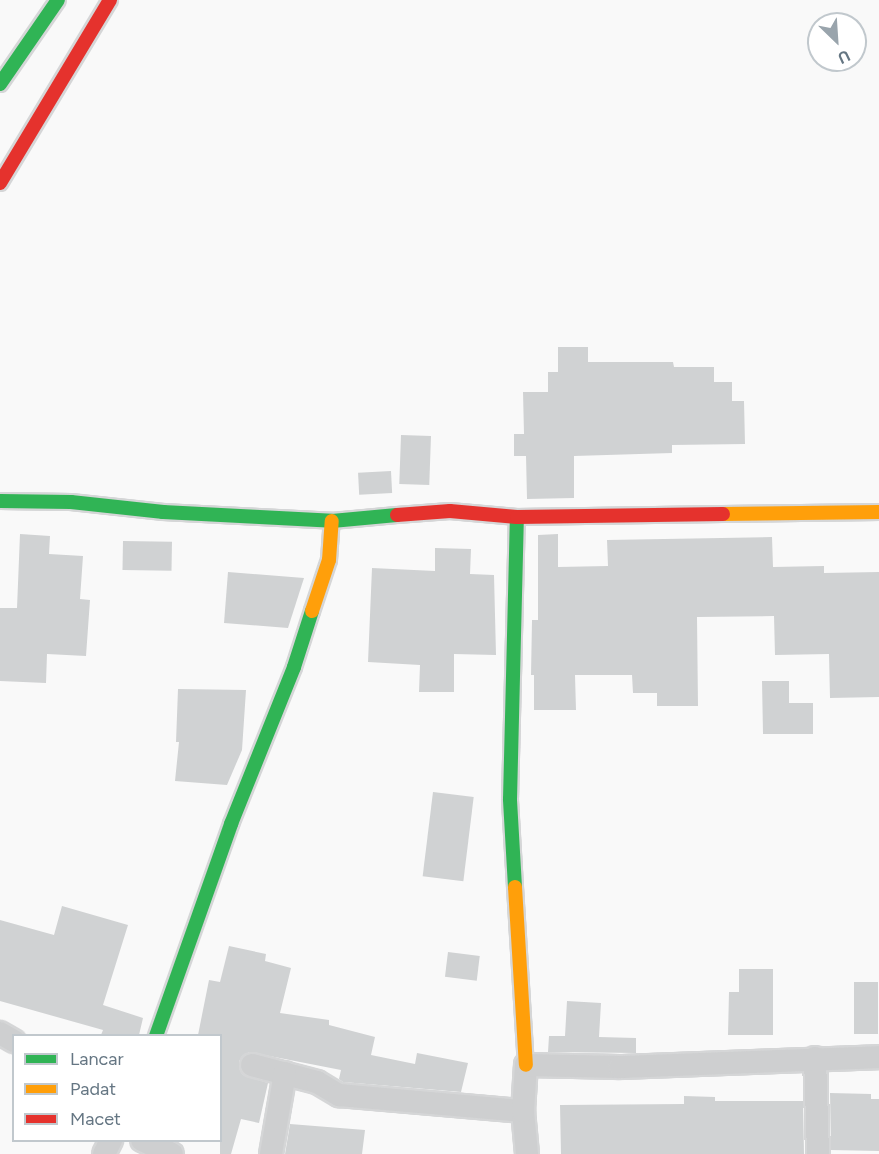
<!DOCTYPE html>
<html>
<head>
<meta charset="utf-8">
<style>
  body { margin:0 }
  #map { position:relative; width:879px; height:1154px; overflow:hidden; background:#f9f9f9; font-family:Figtree,sans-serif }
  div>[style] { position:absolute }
  .building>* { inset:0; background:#d0d2d3; transform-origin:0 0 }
  .roads { filter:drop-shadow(2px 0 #d5d6d7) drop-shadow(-2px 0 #d5d6d7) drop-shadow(0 2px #d5d6d7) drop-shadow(0 -2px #d5d6d7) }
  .street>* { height:22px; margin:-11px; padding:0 11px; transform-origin:11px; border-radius:11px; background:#cecfd0 }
  .fast>* { height:14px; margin:-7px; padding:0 7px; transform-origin:7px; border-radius:7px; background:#30b455 }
  .slow>* { height:14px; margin:-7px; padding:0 7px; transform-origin:7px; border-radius:7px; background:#ff9f0a }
  .jam>* { height:14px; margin:-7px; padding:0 7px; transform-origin:7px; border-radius:7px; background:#e5322d }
  span { translate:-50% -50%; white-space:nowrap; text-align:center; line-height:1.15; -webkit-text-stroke:6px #fff; paint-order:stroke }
  .legend { position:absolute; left:12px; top:1034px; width:210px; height:108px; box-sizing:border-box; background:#fff; border:2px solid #c1c8cd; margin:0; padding:8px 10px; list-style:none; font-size:18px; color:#657683 }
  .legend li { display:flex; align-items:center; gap:12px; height:30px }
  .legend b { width:30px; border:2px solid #c1c8cd }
  .north { position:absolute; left:807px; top:12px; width:60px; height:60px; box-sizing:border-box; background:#fff; border:2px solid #c1c8cd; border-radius:50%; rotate:155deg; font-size:16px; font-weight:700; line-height:24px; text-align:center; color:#657683 }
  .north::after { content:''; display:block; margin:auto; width:21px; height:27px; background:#99a4ac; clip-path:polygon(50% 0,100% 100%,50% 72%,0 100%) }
</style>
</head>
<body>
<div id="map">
  <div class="building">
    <div style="clip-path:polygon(558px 347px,588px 347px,588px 362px,673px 362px,674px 367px,714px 367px,714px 382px,732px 382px,732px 401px,744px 401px,745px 444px,672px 445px,672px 453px,574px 456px,574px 498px,527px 499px,526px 456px,514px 456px,514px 434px,524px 434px,523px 392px,548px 392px,548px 372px,558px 372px)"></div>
    <div style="left:401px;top:435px;width:30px;height:49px;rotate:2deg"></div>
    <div style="left:391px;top:471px;width:22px;height:33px;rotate:87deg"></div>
    <div style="clip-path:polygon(20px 534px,50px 536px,49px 554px,83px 556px,80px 599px,90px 600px,86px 656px,47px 654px,46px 683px,0 681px,0 608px,17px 608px)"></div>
    <div style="clip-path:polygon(558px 534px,558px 567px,608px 566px,607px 540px,772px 537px,773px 567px,824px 566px,824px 573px,879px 572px,879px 697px,830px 698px,829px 654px,775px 655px,774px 616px,697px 617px,698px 706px,657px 706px,657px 693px,633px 693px,632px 675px,575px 675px,576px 710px,534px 710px,534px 675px,531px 675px,532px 620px,538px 620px,538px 535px)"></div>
    <div style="left:123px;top:541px;width:49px;height:29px;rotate:1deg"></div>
    <div style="clip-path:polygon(435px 548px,471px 549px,470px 574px,494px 575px,496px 655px,454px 654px,454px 692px,419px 692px,420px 665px,368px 662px,372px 568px,435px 571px)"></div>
    <div style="clip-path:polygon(228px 572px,304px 578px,288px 628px,224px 623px)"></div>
    <div style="clip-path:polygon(762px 681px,789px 681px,789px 703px,813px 703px,813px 734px,763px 734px)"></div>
    <div style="clip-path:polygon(178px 689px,246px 690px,242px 750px,227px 785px,175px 781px,179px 742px,176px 742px)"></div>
    <div style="left:433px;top:792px;width:41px;height:85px;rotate:7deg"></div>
    <div style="clip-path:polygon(62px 906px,128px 925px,103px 1005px,143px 1018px,139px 1035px,101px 1035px,103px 1030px,0 1001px,0 920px,54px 935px)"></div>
    <div style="clip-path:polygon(229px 946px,266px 954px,265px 961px,291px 968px,280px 1013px,329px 1020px,329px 1025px,375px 1037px,371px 1055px,415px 1064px,417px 1053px,468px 1063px,461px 1092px,343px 1082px,339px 1079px,341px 1070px,249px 1052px,239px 1061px,242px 1074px,268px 1083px,259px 1123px,241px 1119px,231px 1154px,220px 1154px,220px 1035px,198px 1035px,209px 980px,220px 982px)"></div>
    <div style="left:448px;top:952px;width:32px;height:25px;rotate:7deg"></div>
    <div style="clip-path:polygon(739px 969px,773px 969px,773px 1035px,728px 1035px,729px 992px,739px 992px)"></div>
    <div style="left:854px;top:982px;width:24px;height:52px"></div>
    <div style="clip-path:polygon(567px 1001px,601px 1003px,599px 1037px,636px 1038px,636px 1053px,548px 1052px,549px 1036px,565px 1036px)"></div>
    <div style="clip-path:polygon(830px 1093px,871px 1094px,871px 1099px,879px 1099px,879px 1151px,831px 1150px)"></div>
    <div style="clip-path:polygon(684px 1096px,715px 1097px,715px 1101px,803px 1101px,804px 1154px,561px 1154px,560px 1105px,684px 1104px)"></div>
    <div style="clip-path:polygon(290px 1124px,365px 1130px,362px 1154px,285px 1154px)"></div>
  </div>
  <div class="roads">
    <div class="street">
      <div style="left:0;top:1033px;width:16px;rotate:30deg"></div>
      <div style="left:815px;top:1058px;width:96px;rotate:88.2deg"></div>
      <div style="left:252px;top:1065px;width:67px;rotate:14.7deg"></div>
      <div style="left:317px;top:1082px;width:26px;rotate:31deg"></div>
      <div style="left:339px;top:1095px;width:185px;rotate:5deg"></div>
      <div style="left:142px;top:1140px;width:33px;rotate:25deg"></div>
      <div style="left:104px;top:1154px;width:16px;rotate:-63deg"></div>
      <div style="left:271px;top:1154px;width:82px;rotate:-80.2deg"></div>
      <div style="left:527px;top:1154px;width:43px;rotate:-95.3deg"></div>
      <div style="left:523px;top:1111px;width:46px;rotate:-86.3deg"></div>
      <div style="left:526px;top:1065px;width:94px;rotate:1.2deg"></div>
      <div style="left:620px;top:1067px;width:259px;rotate:-2.2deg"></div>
    </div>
    <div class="fast">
      <div style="left:0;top:84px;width:102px;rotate:-55.4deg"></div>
      <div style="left:0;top:501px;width:71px;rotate:0.8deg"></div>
      <div style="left:71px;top:502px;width:93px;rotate:6.2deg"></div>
      <div style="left:163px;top:512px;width:169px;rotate:3deg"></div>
      <div style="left:332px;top:521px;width:65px;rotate:-5.3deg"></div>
      <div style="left:515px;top:887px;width:88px;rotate:-93.3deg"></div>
      <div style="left:510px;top:799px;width:282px;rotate:-88.6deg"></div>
      <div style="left:156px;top:1036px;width:225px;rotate:-70.5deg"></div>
      <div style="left:231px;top:824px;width:169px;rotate:-68.1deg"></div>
      <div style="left:294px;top:667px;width:59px;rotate:-72.2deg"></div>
    </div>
    <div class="slow">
      <div style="left:723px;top:514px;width:156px;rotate:-0.7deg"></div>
      <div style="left:312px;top:611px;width:54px;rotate:-71.6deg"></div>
      <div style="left:329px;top:560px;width:39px;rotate:-86deg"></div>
      <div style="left:515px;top:887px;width:178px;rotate:86.5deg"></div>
    </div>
    <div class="jam">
      <div style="left:0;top:183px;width:214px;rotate:-59deg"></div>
      <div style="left:397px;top:515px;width:53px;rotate:-4.3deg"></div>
      <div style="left:450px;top:511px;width:67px;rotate:5.1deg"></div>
      <div style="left:517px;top:517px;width:206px;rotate:-0.8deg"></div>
    </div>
  </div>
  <ul class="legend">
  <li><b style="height:8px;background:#30b455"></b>Lancar</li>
  <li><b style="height:8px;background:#ff9f0a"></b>Padat</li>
  <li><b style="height:8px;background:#e5322d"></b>Macet</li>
  </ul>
  <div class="north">U</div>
</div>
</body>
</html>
